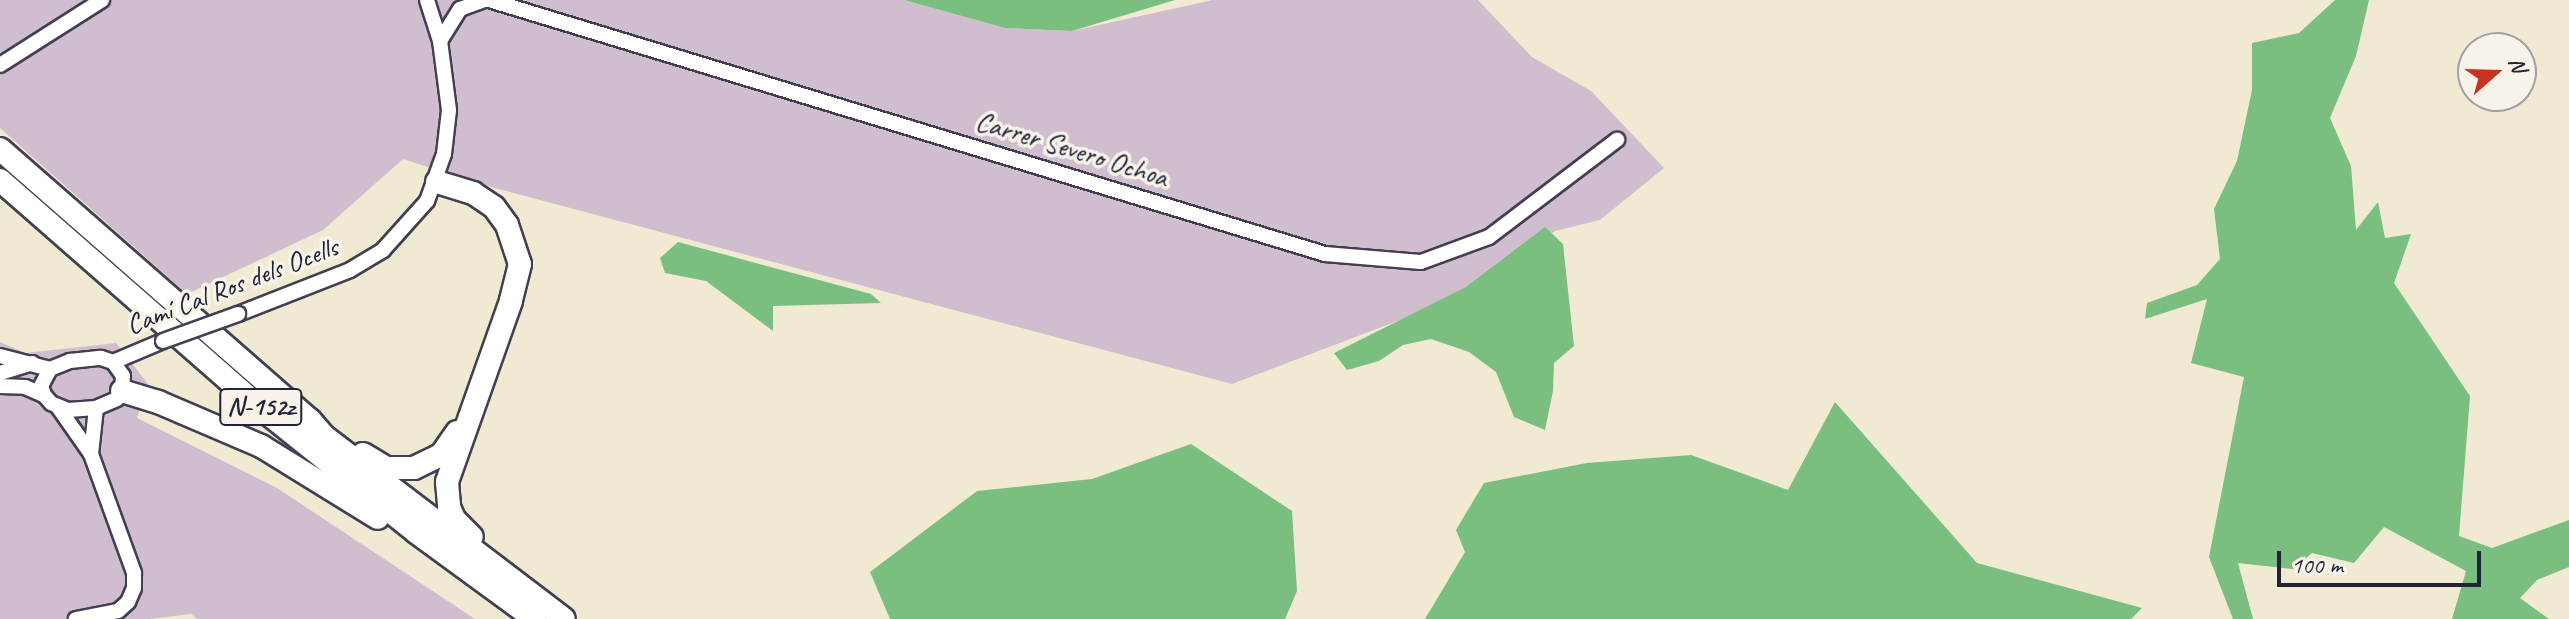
<!DOCTYPE html>
<html>
<head>
<meta charset="utf-8">
<style>
  body { margin:0 }
  #map { position:relative; width:2569px; height:619px; overflow:hidden; background:#f0ead3; font-family:Caveat,sans-serif }
  div>[style] { position:absolute }
  .industrial>* { inset:0; background:#d0bdcd }
  .forest>* { inset:0; background:#7abe80 }
  .roads { filter:drop-shadow(2px 0 #414052) drop-shadow(-2px 0 #414052) drop-shadow(0 2px #414052) drop-shadow(0 -2px #414052) }
  .minor>* { height:14px; margin:-7px; padding:0 7px; transform-origin:7px; border-radius:7px; background:#fff }
  .trunk>* { height:22px; margin:-11px; padding:0 11px; transform-origin:11px; border-radius:11px; background:#fff }
  .bridges { filter:drop-shadow(2px 0 #414052) drop-shadow(-2px 0 #414052) drop-shadow(0 2px #414052) drop-shadow(0 -2px #414052) }
  .minor-bridge>* { height:14px; margin:-7px; padding:0 7px; transform-origin:7px; border-radius:7px; background:#fff }
  span { translate:-50% -50%; white-space:nowrap; text-align:center; line-height:1.15; -webkit-text-stroke:7px #f7f3e8; paint-order:stroke }
  .shield-label span { padding:2px 6px; background:#f7f3e8; border:2px solid; border-radius:6px; -webkit-text-stroke-width:0 }
  .shield-label { font-size:26px; color:#22223b; font-weight:700 }
  .street-label { font-size:28px; color:#22223b }
  .north { position:absolute; left:2457px; top:32px; width:80px; height:80px; box-sizing:border-box; background:#f7f3e8; border:2px solid #a29fa3; border-radius:50%; rotate:70deg; font-size:22px; font-weight:700; line-height:32px; text-align:center; color:#22223b }
  .north::after { content:''; display:block; margin:auto; width:28px; height:36px; background:#c8321e; clip-path:polygon(50% 0,100% 100%,50% 72%,0 100%) }
  .scale { position:absolute; left:2277px; top:551px; width:204px; height:36px; box-sizing:border-box; border:4px solid #22223b; border-top:0; padding-left:10px; font-size:24px; line-height:28px; white-space:nowrap; color:#22223b; -webkit-text-stroke:6px #f7f3e8; paint-order:stroke }
</style>
</head>
<body>
<div id="map">
  <div class="industrial">
    <div style="clip-path:polygon(0 0,904px 0,1005px 28px,1072px 31px,1213px 0,1478px 0,1532px 57px,1591px 91px,1664px 168px,1600px 220px,1555px 231px,1471px 293px,1232px 384px,480px 184px,403px 159px,323px 230px,187px 294px,0 128px)"></div>
    <div style="clip-path:polygon(0 342px,26px 353px,116px 343px,148px 384px,137px 418px,277px 488px,475px 619px,197px 619px,191px 614px,150px 619px,0 619px)"></div>
  </div>
  <div class="forest">
    <div style="clip-path:polygon(904px 0,1175px 0,1072px 31px,1005px 28px)"></div>
    <div style="clip-path:polygon(2335px 0,2369px 0,2356px 56px,2330px 118px,2351px 166px,2356px 230px,2378px 202px,2385px 238px,2411px 234px,2394px 283px,2470px 396px,2459px 536px,2492px 548px,2569px 520px,2569px 567px,2537px 580px,2520px 598px,2549px 619px,2452px 619px,2466px 571px,2384px 527px,2354px 563px,2312px 553px,2293px 569px,2238px 563px,2253px 619px,2233px 619px,2209px 557px,2244px 377px,2191px 363px,2207px 299px,2145px 319px,2147px 303px,2197px 285px,2220px 259px,2214px 209px,2237px 161px,2252px 90px,2252px 43px,2299px 33px)"></div>
    <div style="clip-path:polygon(1545px 227px,1563px 244px,1574px 346px,1554px 363px,1553px 391px,1545px 430px,1514px 417px,1496px 372px,1469px 352px,1431px 339px,1403px 345px,1379px 361px,1347px 370px,1334px 353px,1466px 287px)"></div>
    <div style="clip-path:polygon(678px 242px,871px 294px,881px 303px,773px 306px,773px 331px,706px 281px,665px 273px,660px 258px)"></div>
    <div style="clip-path:polygon(1835px 402px,1977px 563px,2142px 608px,2131px 619px,1425px 619px,1465px 552px,1456px 530px,1484px 483px,1587px 463px,1691px 455px,1788px 490px)"></div>
    <div style="clip-path:polygon(1191px 444px,1292px 511px,1297px 591px,1285px 619px,890px 619px,870px 572px,977px 491px,1092px 479px)"></div>
  </div>
  <div class="roads">
    <div class="minor">
      <div style="left:489px;top:0;width:874px;rotate:16.9deg"></div>
      <div style="left:1325px;top:254px;width:96px;rotate:4.8deg"></div>
      <div style="left:1421px;top:262px;width:72px;rotate:-20.2deg"></div>
      <div style="left:1489px;top:237px;width:161px;rotate:-37.2deg"></div>
      <div style="left:440px;top:41px;width:38px;rotate:-58deg"></div>
      <div style="left:460px;top:9px;width:27px;rotate:-20deg"></div>
      <div style="left:0;top:65px;width:121px;rotate:-32.5deg"></div>
      <div style="left:238px;top:314px;width:120px;rotate:-21.4deg"></div>
      <div style="left:350px;top:270px;width:39px;rotate:-31deg"></div>
      <div style="left:383px;top:250px;width:66px;rotate:-48.1deg"></div>
      <div style="left:427px;top:201px;width:50px;rotate:-70.1deg"></div>
      <div style="left:444px;top:154px;width:44px;rotate:-83.5deg"></div>
      <div style="left:449px;top:110px;width:70px;rotate:-97.4deg"></div>
      <div style="left:440px;top:41px;width:43px;rotate:-107.6deg"></div>
      <div style="left:0;top:356px;width:52px;rotate:14.6deg"></div>
      <div style="left:101px;top:358px;width:13px;rotate:18deg"></div>
      <div style="left:113px;top:362px;width:17px;rotate:54deg"></div>
      <div style="left:123px;top:376px;width:15px;rotate:94deg"></div>
      <div style="left:122px;top:391px;width:9px;rotate:122deg"></div>
      <div style="left:117px;top:399px;width:23px;rotate:157deg"></div>
      <div style="left:96px;top:408px;width:28px;rotate:176deg"></div>
      <div style="left:68px;top:410px;width:18px;rotate:-158deg"></div>
      <div style="left:51px;top:403px;width:11px;rotate:-131deg"></div>
      <div style="left:44px;top:395px;width:9px;rotate:-108deg"></div>
      <div style="left:41px;top:386px;width:19px;rotate:-62deg"></div>
      <div style="left:50px;top:369px;width:22px;rotate:-22deg"></div>
      <div style="left:70px;top:361px;width:31px;rotate:-6deg"></div>
      <div style="left:113px;top:362px;width:54px;rotate:-22.8deg"></div>
      <div style="left:0;top:373px;width:34px;rotate:-17deg"></div>
      <div style="left:0;top:386px;width:25px;rotate:2deg"></div>
      <div style="left:25px;top:387px;width:21px;rotate:23deg"></div>
      <div style="left:58px;top:407px;width:57px;rotate:54.9deg"></div>
      <div style="left:91px;top:454px;width:127px;rotate:70.1deg"></div>
      <div style="left:134px;top:573px;width:15px;rotate:90deg"></div>
      <div style="left:134px;top:588px;width:15px;rotate:113deg"></div>
      <div style="left:128px;top:602px;width:13px;rotate:138deg"></div>
      <div style="left:118px;top:611px;width:43px;rotate:169.2deg"></div>
      <div style="left:91px;top:454px;width:46px;rotate:-83.8deg"></div>
    </div>
    <div class="trunk">
      <div style="left:0;top:149px;width:412px;rotate:41.2deg"></div>
      <div style="left:310px;top:420px;width:23px;rotate:49deg"></div>
      <div style="left:325px;top:437px;width:300px;rotate:37.3deg"></div>
      <div style="left:0;top:180px;width:342px;rotate:41.2deg"></div>
      <div style="left:257px;top:405px;width:203px;rotate:38.6deg"></div>
      <div style="left:416px;top:532px;width:147px;rotate:36.2deg"></div>
      <div style="left:437px;top:182px;width:38px;rotate:17deg"></div>
      <div style="left:473px;top:193px;width:25px;rotate:34deg"></div>
      <div style="left:494px;top:207px;width:22px;rotate:54deg"></div>
      <div style="left:507px;top:225px;width:41px;rotate:71.6deg"></div>
      <div style="left:520px;top:264px;width:38px;rotate:104deg"></div>
      <div style="left:511px;top:301px;width:192px;rotate:109.5deg"></div>
      <div style="left:447px;top:482px;width:25px;rotate:85deg"></div>
      <div style="left:449px;top:507px;width:13px;rotate:67deg"></div>
      <div style="left:454px;top:519px;width:25px;rotate:45deg"></div>
      <div style="left:122px;top:391px;width:38px;rotate:17deg"></div>
      <div style="left:158px;top:402px;width:112px;rotate:23.1deg"></div>
      <div style="left:261px;top:446px;width:137px;rotate:31.6deg"></div>
      <div style="left:363px;top:454px;width:27px;rotate:31deg"></div>
      <div style="left:386px;top:468px;width:28px"></div>
      <div style="left:414px;top:468px;width:30px;rotate:-26deg"></div>
      <div style="left:441px;top:455px;width:28px;rotate:-55deg"></div>
    </div>
  </div>
  <div class="bridges">
    <div class="minor-bridge">
      <div style="left:163px;top:341px;width:80px;rotate:-19.8deg"></div>
    </div>
  </div>
  <div class="shield-label">
    <span style="left:261px;top:407px">N-152z</span>
  </div>
  <div class="street-label">
    <span style="left:1072px;top:149px;rotate:17deg">Carrer Severo Ochoa</span>
    <span style="left:232px;top:286px;rotate:-21deg">Camí Cal Ros dels Ocells</span>
  </div>
  <div class="north">N</div>
  <div class="scale">100 m</div>
</div>
</body>
</html>
